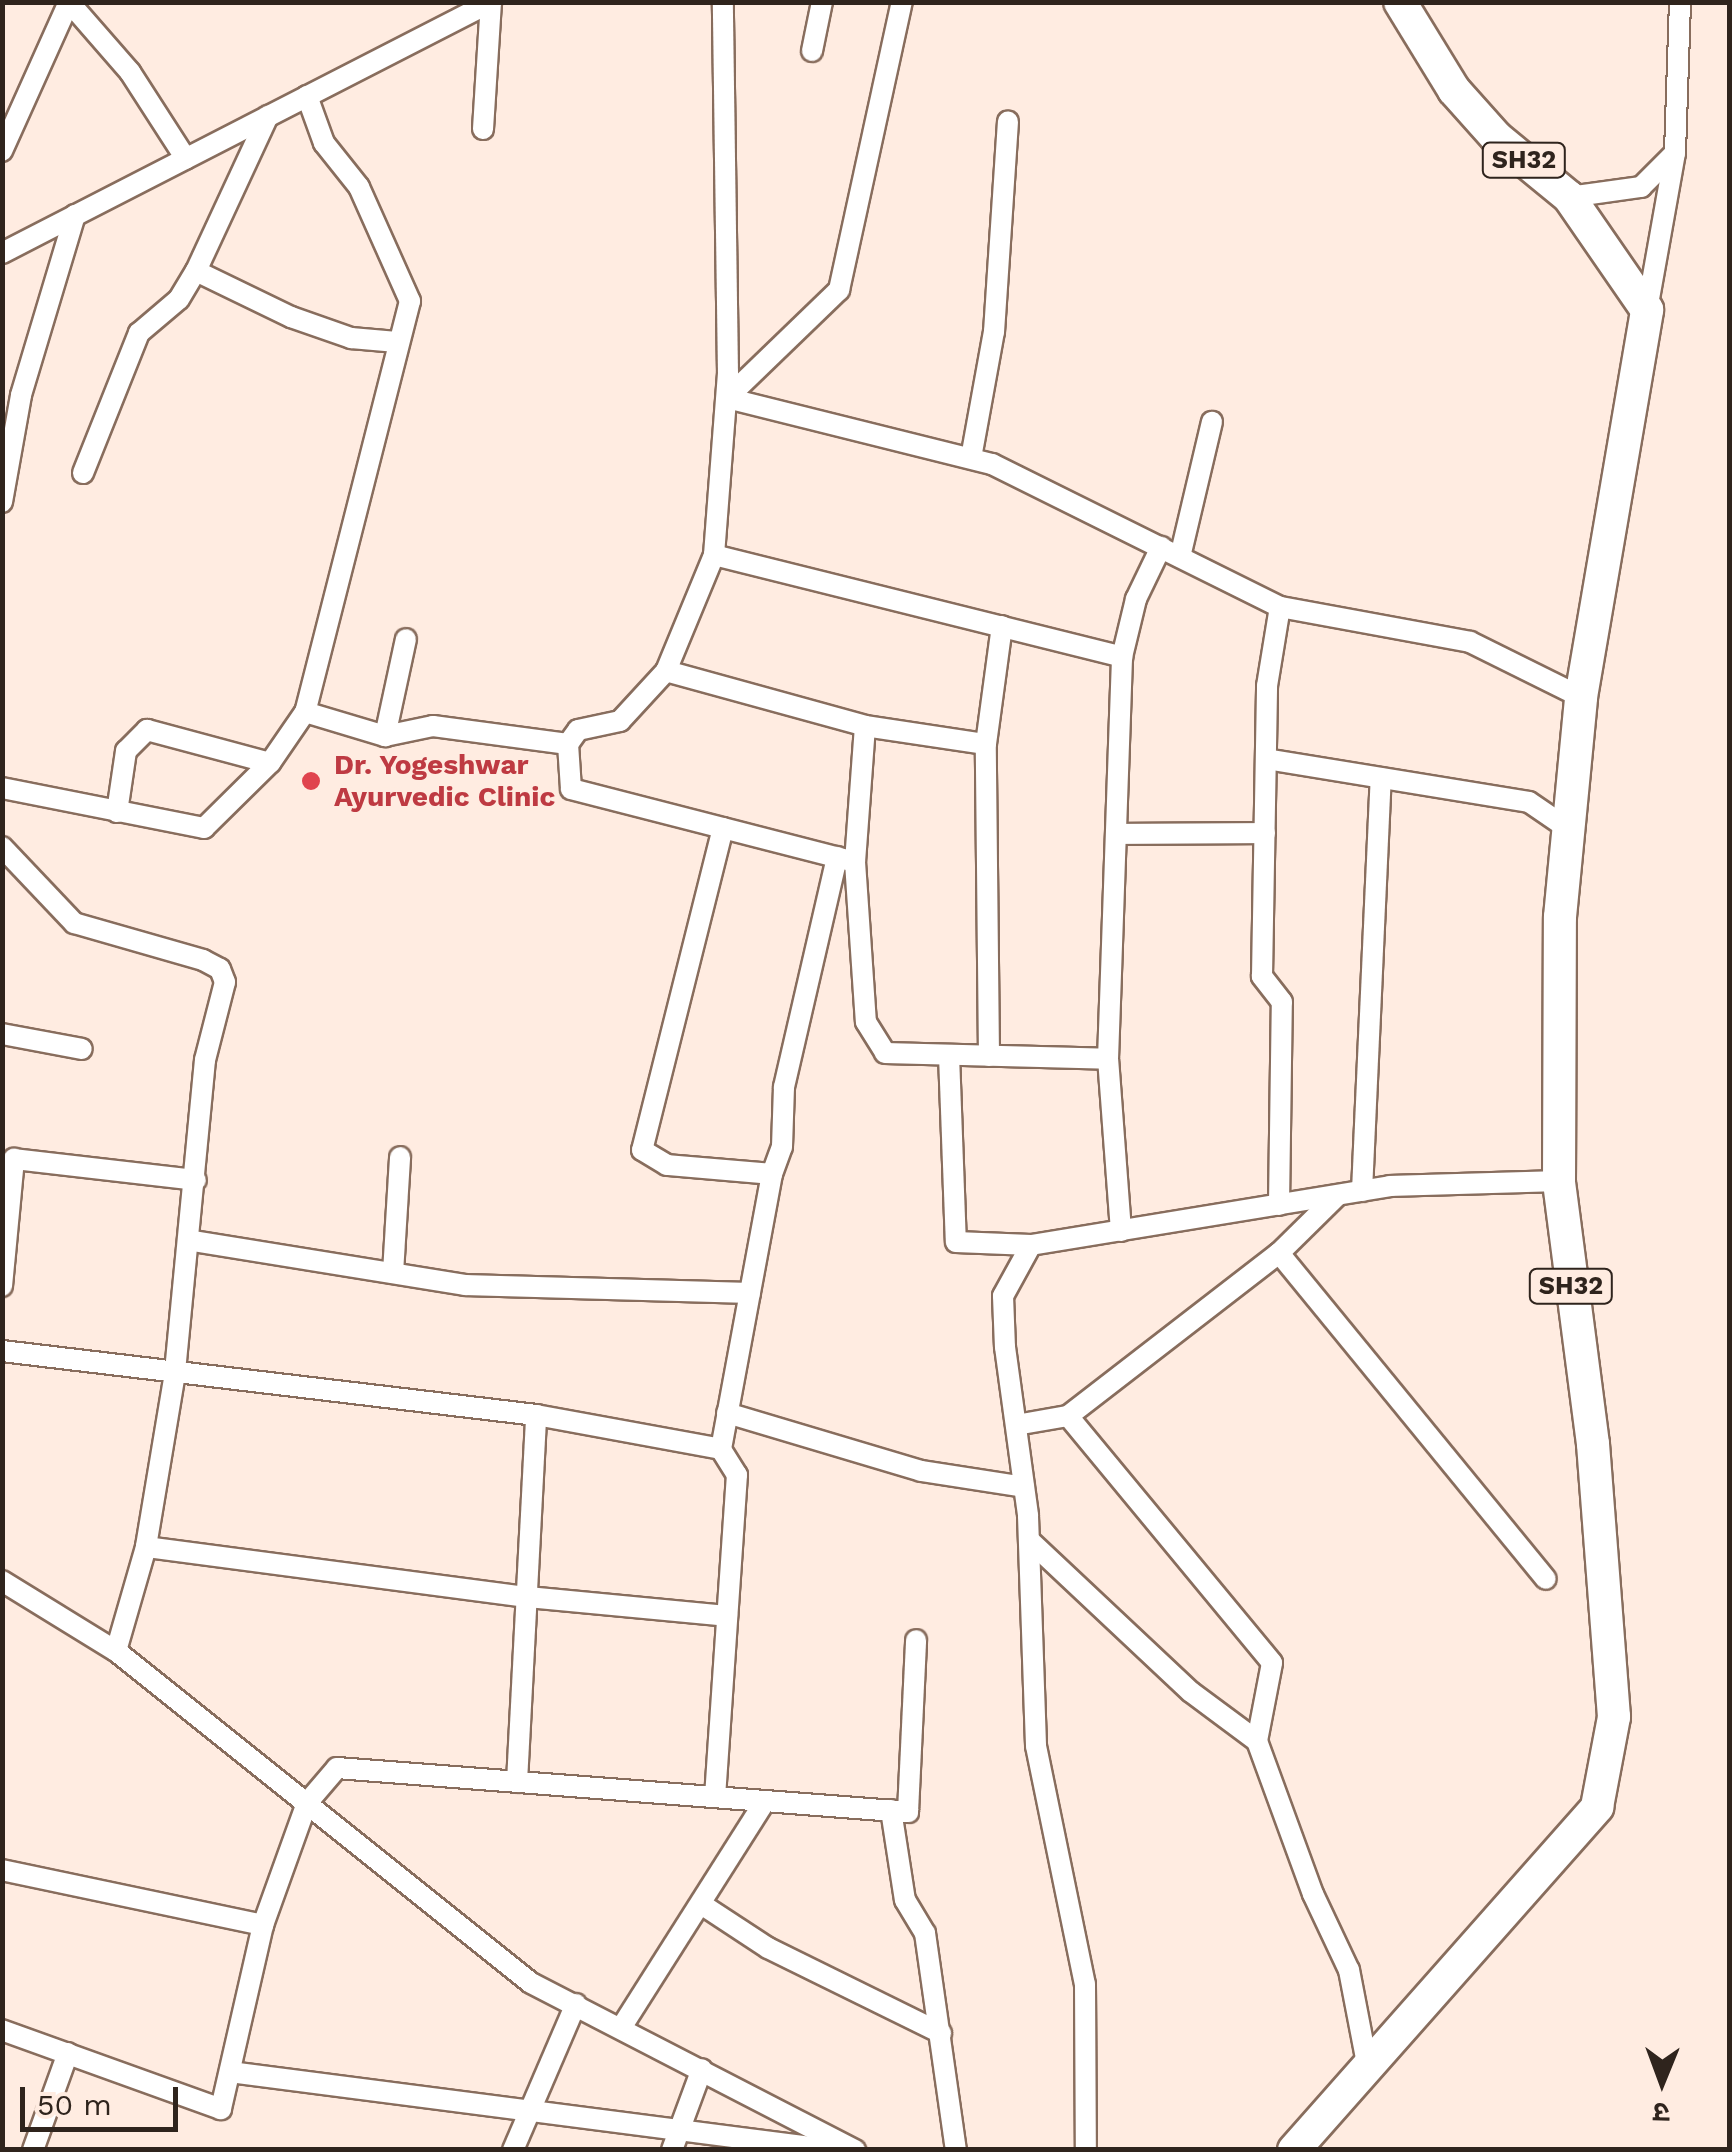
<!DOCTYPE html>
<html>
<head>
<meta charset="utf-8">
<style>
  body { margin:0 }
  #map { position:relative; width:1732px; height:2152px; overflow:hidden; background:#ffece1; font-family:"Work Sans","Noto Sans Devanagari",sans-serif }
  div>[style] { position:absolute }
  .roads { filter:drop-shadow(2px 0 #886d5d) drop-shadow(-2px 0 #886d5d) drop-shadow(0 2px #886d5d) drop-shadow(0 -2px #886d5d) }
  .street>* { height:20px; margin:-10px; padding:0 10px; transform-origin:10px; border-radius:10px; background:#fff }
  .primary>* { height:32px; margin:-16px; padding:0 16px; transform-origin:16px; border-radius:16px; background:#fff }
  .dots>* { width:28px; height:28px; translate:-50% -50%; box-sizing:border-box; border:5px solid #ffece1; border-radius:50% }
  span { translate:-50% -50%; white-space:nowrap; text-align:center; line-height:1.15; -webkit-text-stroke:9px #ffece1; paint-order:stroke }
  .shield-label span { padding:2px 8px; background:#ffece1; border:2px solid; border-radius:8px; -webkit-text-stroke-width:0 }
  .shield-label { font-size:25px; color:#2f241d; font-weight:700 }
  .health-label { font-size:28px; color:#be3a42; font-weight:700 }
  .left { translate:0 -50%; text-align:left }
  .frame { position:absolute; inset:0; border:5px solid #2f241d; pointer-events:none }
  .north { position:absolute; left:1612px; top:2032px; width:100px; height:100px; -webkit-text-stroke:8px #ffece1; paint-order:stroke; rotate:181deg; font-size:28px; font-weight:700; line-height:40px; text-align:center; color:#2f241d }
  .north::after { content:''; display:block; margin:auto; width:35px; height:45px; background:#2f241d; clip-path:polygon(50% 0,100% 100%,50% 72%,0 100%) }
  .scale { position:absolute; left:20px; top:2087px; width:158px; height:45px; box-sizing:border-box; border:5px solid #2f241d; border-top:0; padding-left:12px; font-size:30px; line-height:35px; white-space:nowrap; color:#2f241d; -webkit-text-stroke:8px #ffece1; paint-order:stroke }
</style>
</head>
<body>
<div id="map">
  <div class="roads">
    <div class="street">
      <div style="left:69px;top:2px;width:93px;rotate:48.9deg"></div>
      <div style="left:130px;top:72px;width:103px;rotate:57.2deg"></div>
      <div style="left:812px;top:51px;width:50px;rotate:-78.5deg"></div>
      <div style="left:307px;top:96px;width:50px;rotate:70.1deg"></div>
      <div style="left:324px;top:143px;width:56px;rotate:51.5deg"></div>
      <div style="left:359px;top:187px;width:125px;rotate:65.9deg"></div>
      <div style="left:410px;top:301px;width:424px;rotate:104.3deg"></div>
      <div style="left:305px;top:712px;width:84px;rotate:16.7deg"></div>
      <div style="left:385px;top:736px;width:49px;rotate:-11.8deg"></div>
      <div style="left:433px;top:726px;width:136px;rotate:7.6deg"></div>
      <div style="left:568px;top:744px;width:45px;rotate:86.2deg"></div>
      <div style="left:571px;top:789px;width:293px;rotate:14.4deg"></div>
      <div style="left:483px;top:129px;width:127px;rotate:-86.4deg"></div>
      <div style="left:2px;top:151px;width:163px;rotate:-65.8deg"></div>
      <div style="left:1569px;top:197px;width:73px;rotate:-7.9deg"></div>
      <div style="left:1641px;top:187px;width:48px;rotate:-45deg"></div>
      <div style="left:2px;top:253px;width:550px;rotate:-27.17deg"></div>
      <div style="left:196px;top:271px;width:106px;rotate:25.8deg"></div>
      <div style="left:291px;top:317px;width:64px;rotate:19.3deg"></div>
      <div style="left:351px;top:338px;width:46px;rotate:5deg"></div>
      <div style="left:1647px;top:310px;width:159px;rotate:-79.9deg"></div>
      <div style="left:1675px;top:153px;width:151px;rotate:-88.1deg"></div>
      <div style="left:727px;top:398px;width:273px;rotate:14deg"></div>
      <div style="left:992px;top:464px;width:322px;rotate:26.4deg"></div>
      <div style="left:1280px;top:607px;width:193px;rotate:10.4deg"></div>
      <div style="left:1470px;top:642px;width:124px;rotate:26.4deg"></div>
      <div style="left:727px;top:398px;width:156px;rotate:-44deg"></div>
      <div style="left:839px;top:290px;width:295px;rotate:-77.7deg"></div>
      <div style="left:971px;top:458px;width:128px;rotate:-79.7deg"></div>
      <div style="left:994px;top:332px;width:211px;rotate:-86.2deg"></div>
      <div style="left:83px;top:473px;width:151px;rotate:-68.2deg"></div>
      <div style="left:139px;top:333px;width:52px;rotate:-40.4deg"></div>
      <div style="left:179px;top:299px;width:33px;rotate:-59deg"></div>
      <div style="left:196px;top:271px;width:171px;rotate:-65.1deg"></div>
      <div style="left:2px;top:502px;width:109px;rotate:-79.9deg"></div>
      <div style="left:21px;top:395px;width:188px;rotate:-73.3deg"></div>
      <div style="left:714px;top:555px;width:421px;rotate:14deg"></div>
      <div style="left:1180px;top:557px;width:139px;rotate:-76.7deg"></div>
      <div style="left:666px;top:671px;width:206px;rotate:15.4deg"></div>
      <div style="left:865px;top:726px;width:122px;rotate:8.5deg"></div>
      <div style="left:865px;top:726px;width:136px;rotate:94.2deg"></div>
      <div style="left:855px;top:862px;width:160px;rotate:86.1deg"></div>
      <div style="left:866px;top:1022px;width:36px;rotate:58deg"></div>
      <div style="left:885px;top:1053px;width:223px;rotate:1.5deg"></div>
      <div style="left:385px;top:736px;width:99px;rotate:-77.8deg"></div>
      <div style="left:568px;top:744px;width:17px;rotate:-54deg"></div>
      <div style="left:578px;top:730px;width:43px;rotate:-12.1deg"></div>
      <div style="left:620px;top:721px;width:68px;rotate:-47.4deg"></div>
      <div style="left:666px;top:671px;width:126px;rotate:-67.5deg"></div>
      <div style="left:714px;top:555px;width:182px;rotate:-85.6deg"></div>
      <div style="left:728px;top:374px;width:372px;rotate:-90.8deg"></div>
      <div style="left:1266px;top:759px;width:266px;rotate:9.3deg"></div>
      <div style="left:1529px;top:802px;width:50px;rotate:34.3deg"></div>
      <div style="left:2px;top:788px;width:206px;rotate:11.2deg"></div>
      <div style="left:204px;top:828px;width:93px;rotate:-44.6deg"></div>
      <div style="left:270px;top:763px;width:62px;rotate:-55.5deg"></div>
      <div style="left:117px;top:812px;width:62px;rotate:-81.6deg"></div>
      <div style="left:126px;top:751px;width:30px;rotate:-45deg"></div>
      <div style="left:147px;top:730px;width:127px;rotate:15deg"></div>
      <div style="left:723px;top:828px;width:332px;rotate:104.1deg"></div>
      <div style="left:642px;top:1150px;width:29px;rotate:31deg"></div>
      <div style="left:667px;top:1165px;width:105px;rotate:4.9deg"></div>
      <div style="left:1116px;top:834px;width:149px;rotate:-0.4deg"></div>
      <div style="left:2px;top:847px;width:105px;rotate:46.5deg"></div>
      <div style="left:74px;top:923px;width:134px;rotate:16deg"></div>
      <div style="left:203px;top:960px;width:19px;rotate:28deg"></div>
      <div style="left:220px;top:969px;width:14px;rotate:69deg"></div>
      <div style="left:225px;top:982px;width:81px;rotate:104.4deg"></div>
      <div style="left:205px;top:1060px;width:314px;rotate:95.5deg"></div>
      <div style="left:175px;top:1373px;width:176px;rotate:99.5deg"></div>
      <div style="left:146px;top:1547px;width:108px;rotate:106.1deg"></div>
      <div style="left:2px;top:1034px;width:81px;rotate:10.6deg"></div>
      <div style="left:949px;top:1055px;width:187px;rotate:87.9deg"></div>
      <div style="left:956px;top:1242px;width:75px;rotate:2.3deg"></div>
      <div style="left:1031px;top:1245px;width:364px;rotate:-9.3deg"></div>
      <div style="left:1390px;top:1186px;width:169px;rotate:-1.7deg"></div>
      <div style="left:989px;top:1056px;width:312px;rotate:-90.6deg"></div>
      <div style="left:986px;top:744px;width:119px;rotate:-82.3deg"></div>
      <div style="left:1362px;top:1191px;width:413px;rotate:-87.4deg"></div>
      <div style="left:1279px;top:1205px;width:203px;rotate:-89.2deg"></div>
      <div style="left:1282px;top:1002px;width:33px;rotate:-128deg"></div>
      <div style="left:1262px;top:976px;width:290px;rotate:-89deg"></div>
      <div style="left:1267px;top:686px;width:80px;rotate:-80.7deg"></div>
      <div style="left:1121px;top:1231px;width:172px;rotate:-94.3deg"></div>
      <div style="left:1108px;top:1059px;width:402px;rotate:-88deg"></div>
      <div style="left:1122px;top:657px;width:60px;rotate:-76.4deg"></div>
      <div style="left:1136px;top:599px;width:58px;rotate:-64.3deg"></div>
      <div style="left:193px;top:1241px;width:276px;rotate:9.2deg"></div>
      <div style="left:465px;top:1285px;width:285px;rotate:1.6deg"></div>
      <div style="left:1031px;top:1245px;width:58px;rotate:118.8deg"></div>
      <div style="left:1003px;top:1296px;width:51px;rotate:87.8deg"></div>
      <div style="left:1005px;top:1347px;width:171px;rotate:82.2deg"></div>
      <div style="left:1028px;top:1516px;width:230px;rotate:88deg"></div>
      <div style="left:1036px;top:1746px;width:243px;rotate:78.4deg"></div>
      <div style="left:1085px;top:1984px;width:166px;rotate:89.7deg"></div>
      <div style="left:1279px;top:1253px;width:421px;rotate:50.7deg"></div>
      <div style="left:393px;top:1273px;width:116px;rotate:-86.5deg"></div>
      <div style="left:2px;top:1286px;width:128px;rotate:-84.6deg"></div>
      <div style="left:14px;top:1159px;width:183px;rotate:6.6deg"></div>
      <div style="left:2px;top:1351px;width:538px;rotate:6.83deg"></div>
      <div style="left:536px;top:1415px;width:188px;rotate:10.4deg"></div>
      <div style="left:727px;top:1413px;width:202px;rotate:16.6deg"></div>
      <div style="left:921px;top:1471px;width:104px;rotate:8.8deg"></div>
      <div style="left:1068px;top:1416px;width:320px;rotate:50.4deg"></div>
      <div style="left:1272px;top:1663px;width:79px;rotate:100.9deg"></div>
      <div style="left:1257px;top:1741px;width:163px;rotate:69.9deg"></div>
      <div style="left:1313px;top:1894px;width:84px;rotate:64.7deg"></div>
      <div style="left:1349px;top:1970px;width:101px;rotate:79.1deg"></div>
      <div style="left:1016px;top:1425px;width:53px;rotate:-9.8deg"></div>
      <div style="left:1068px;top:1416px;width:267px;rotate:-37.7deg"></div>
      <div style="left:1279px;top:1253px;width:81px;rotate:-44.5deg"></div>
      <div style="left:1029px;top:1540px;width:222px;rotate:43.2deg"></div>
      <div style="left:1191px;top:1692px;width:82px;rotate:36.6deg"></div>
      <div style="left:146px;top:1547px;width:384px;rotate:7.5deg"></div>
      <div style="left:527px;top:1597px;width:201px;rotate:5.4deg"></div>
      <div style="left:2px;top:1581px;width:134px;rotate:31.6deg"></div>
      <div style="left:116px;top:1651px;width:531px;rotate:38.66deg"></div>
      <div style="left:531px;top:1983px;width:365px;rotate:27.3deg"></div>
      <div style="left:517px;top:1782px;width:367px;rotate:-87deg"></div>
      <div style="left:715px;top:1797px;width:323px;rotate:-86.1deg"></div>
      <div style="left:737px;top:1475px;width:31px;rotate:-122deg"></div>
      <div style="left:721px;top:1449px;width:280px;rotate:-79.5deg"></div>
      <div style="left:772px;top:1174px;width:29px;rotate:-70deg"></div>
      <div style="left:782px;top:1147px;width:60px;rotate:-88.1deg"></div>
      <div style="left:784px;top:1087px;width:236px;rotate:-77deg"></div>
      <div style="left:891px;top:1810px;width:91px;rotate:81.2deg"></div>
      <div style="left:905px;top:1900px;width:39px;rotate:59deg"></div>
      <div style="left:925px;top:1933px;width:219px;rotate:81.9deg"></div>
      <div style="left:2px;top:1870px;width:267px;rotate:11.9deg"></div>
      <div style="left:263px;top:1925px;width:189px;rotate:102.9deg"></div>
      <div style="left:221px;top:2109px;width:233px;rotate:-160.2deg"></div>
      <div style="left:701px;top:1904px;width:80px;rotate:33.3deg"></div>
      <div style="left:768px;top:1948px;width:193px;rotate:26.2deg"></div>
      <div style="left:263px;top:1925px;width:130px;rotate:-70.2deg"></div>
      <div style="left:307px;top:1803px;width:46px;rotate:-49.4deg"></div>
      <div style="left:337px;top:1768px;width:573px;rotate:4.41deg"></div>
      <div style="left:908px;top:1812px;width:172px;rotate:-87.3deg"></div>
      <div style="left:621px;top:2028px;width:267px;rotate:-57.6deg"></div>
      <div style="left:230px;top:2072px;width:609px;rotate:7.36deg"></div>
      <div style="left:33px;top:2150px;width:103px;rotate:-70.2deg"></div>
      <div style="left:513px;top:2150px;width:159px;rotate:-66.7deg"></div>
      <div style="left:672px;top:2150px;width:86px;rotate:-69.7deg"></div>
    </div>
    <div class="primary">
      <div style="left:1294px;top:2150px;width:458px;rotate:-48.5deg"></div>
      <div style="left:1597px;top:1807px;width:92px;rotate:-79.3deg"></div>
      <div style="left:1614px;top:1717px;width:274px;rotate:-94.4deg"></div>
      <div style="left:1593px;top:1444px;width:265px;rotate:-97.4deg"></div>
      <div style="left:1559px;top:1181px;width:264px;rotate:-89.8deg"></div>
      <div style="left:1560px;top:917px;width:221px;rotate:-84.5deg"></div>
      <div style="left:1581px;top:697px;width:393px;rotate:-80.3deg"></div>
      <div style="left:1647px;top:310px;width:137px;rotate:-124.6deg"></div>
      <div style="left:1569px;top:197px;width:94px;rotate:-140.6deg"></div>
      <div style="left:1496px;top:137px;width:63px;rotate:-131.8deg"></div>
      <div style="left:1454px;top:90px;width:103px;rotate:-121.5deg"></div>
    </div>
  </div>
  <div class="dots">
    <div style="left:311px;top:781px;background:#e0444e"></div>
  </div>
  <div class="shield-label">
    <span style="left:1524px;top:160px">SH32</span>
    <span style="left:1571px;top:1286px">SH32</span>
  </div>
  <div class="health-label">
    <span class="left" style="left:334px;top:781px">Dr. Yogeshwar<br>Ayurvedic Clinic</span>
  </div>
  <div class="frame"></div>
  <div class="north">उ</div>
  <div class="scale">50 m</div>
</div>
</body>
</html>
